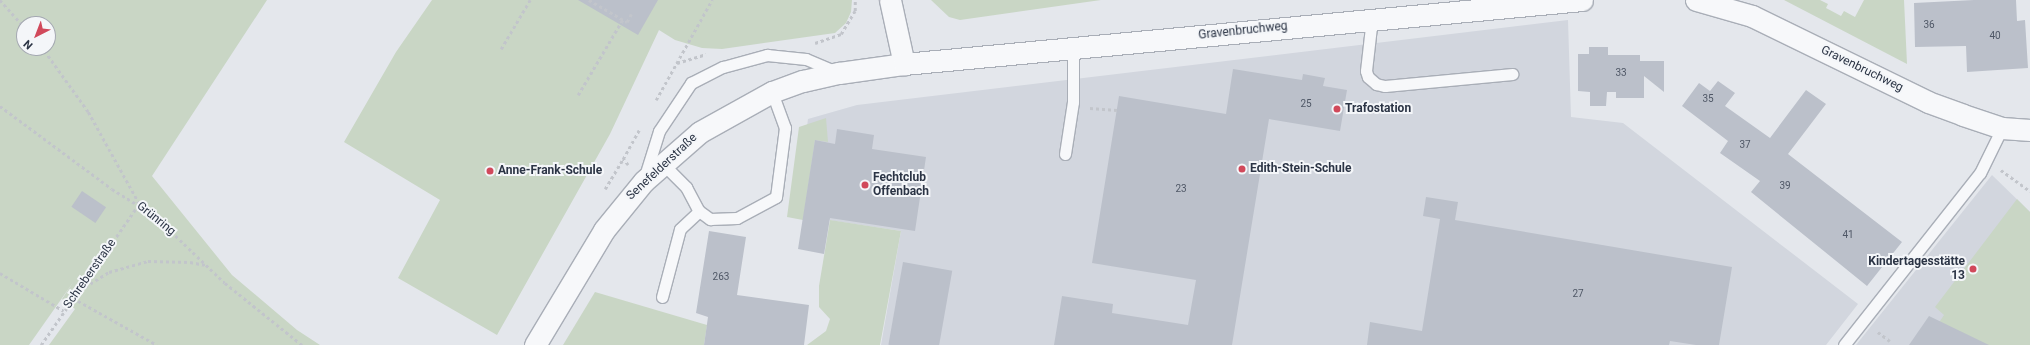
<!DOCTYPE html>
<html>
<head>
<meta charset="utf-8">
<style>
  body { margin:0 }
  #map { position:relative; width:2030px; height:345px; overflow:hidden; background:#e4e7ec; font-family:Roboto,sans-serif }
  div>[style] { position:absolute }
  .built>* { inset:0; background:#d2d6de }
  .green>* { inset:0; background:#c9d6c5 }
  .building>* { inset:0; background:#bbc0ca; transform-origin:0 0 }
  .path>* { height:2.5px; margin-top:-1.25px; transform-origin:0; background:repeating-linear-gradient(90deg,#c2c5cb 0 3px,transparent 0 6px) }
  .roads { filter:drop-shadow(1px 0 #a9aeb7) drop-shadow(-1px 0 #a9aeb7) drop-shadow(0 1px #a9aeb7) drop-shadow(0 -1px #a9aeb7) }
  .lane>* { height:11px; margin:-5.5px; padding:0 5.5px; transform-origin:5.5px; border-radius:5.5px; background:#f7f8fa }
  .street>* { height:21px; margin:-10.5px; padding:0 10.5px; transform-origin:10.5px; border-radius:10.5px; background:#f7f8fa }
  .dots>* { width:11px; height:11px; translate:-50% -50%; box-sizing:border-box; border:2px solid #f4f6f9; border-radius:50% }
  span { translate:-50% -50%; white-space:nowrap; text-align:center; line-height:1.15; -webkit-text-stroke:4px #f4f6f9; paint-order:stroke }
  .number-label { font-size:10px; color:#4f5766 }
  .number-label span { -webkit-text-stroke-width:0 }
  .street-label { font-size:12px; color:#2b3445 }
  .poi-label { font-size:12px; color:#2b3445; font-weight:700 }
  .left { translate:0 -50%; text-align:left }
  .right { translate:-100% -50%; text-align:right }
  .north { position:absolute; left:16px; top:16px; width:40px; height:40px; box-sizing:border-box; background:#f4f6f9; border:1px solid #a4a8b1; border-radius:50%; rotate:222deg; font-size:11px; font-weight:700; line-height:16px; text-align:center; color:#2b3445 }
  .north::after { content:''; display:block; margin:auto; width:14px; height:18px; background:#d1495b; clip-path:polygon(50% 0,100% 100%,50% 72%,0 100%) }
</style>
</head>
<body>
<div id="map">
  <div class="built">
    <div style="clip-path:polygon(1568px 20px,1571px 117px,1623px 123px,1858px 304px,1826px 345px,881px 345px,901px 231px,795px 215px,808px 119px,857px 105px)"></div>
    <div style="clip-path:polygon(1992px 175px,2030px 212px,2030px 345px,1856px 345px)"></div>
  </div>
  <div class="green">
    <div style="clip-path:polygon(evenodd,0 0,267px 0,152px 176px,232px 275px,297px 330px,320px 345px,49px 345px,75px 309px,62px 299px,74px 281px,29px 345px,0 345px,0 0,24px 24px,48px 24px,48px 48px,24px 48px,24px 24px)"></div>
    <div style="clip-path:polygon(432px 0,852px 0,851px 12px,846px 23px,835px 33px,722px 49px,702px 48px,675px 40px,659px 30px,610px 134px,497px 335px,398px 278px,440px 200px,344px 142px,396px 52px)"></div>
    <div style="clip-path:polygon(931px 0,1101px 0,960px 20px,949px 17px)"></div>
    <div style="clip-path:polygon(1784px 0,1820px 0,1828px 4px,1826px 8px,1841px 16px,1844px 11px,1855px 17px,1864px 0,1904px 0,1907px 64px)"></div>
    <div style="clip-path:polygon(826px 118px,828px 142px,815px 140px,803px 220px,787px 217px,799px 127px)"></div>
    <div style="clip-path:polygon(2017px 199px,2030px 212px,2030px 345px,1977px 345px,1938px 324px,1944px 315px,1935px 307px)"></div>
    <div style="clip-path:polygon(830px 220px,901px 231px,880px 345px,807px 345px,826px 331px,830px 319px,819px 307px,819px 286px)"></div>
    <div style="clip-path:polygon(595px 292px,707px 325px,704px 345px,563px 345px)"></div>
  </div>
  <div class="building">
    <div style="clip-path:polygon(578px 0,658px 0,638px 35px)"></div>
    <div style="clip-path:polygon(1974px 0,2016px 0,2017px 21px,2025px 20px,2028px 68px,1967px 72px,1966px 46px,1915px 47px,1914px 3px)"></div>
    <div style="clip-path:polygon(1589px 47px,1608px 47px,1608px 55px,1640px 55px,1640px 61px,1664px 61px,1664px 92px,1644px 76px,1644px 98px,1616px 98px,1616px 92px,1607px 92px,1606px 106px,1590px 106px,1590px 92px,1578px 91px,1578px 54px,1589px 54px)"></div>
    <div style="clip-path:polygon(1233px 69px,1302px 80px,1303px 74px,1325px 78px,1323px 86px,1347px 90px,1340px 131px,1269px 119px,1232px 345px,1054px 345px,1062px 296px,1113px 304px,1112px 313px,1188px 325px,1196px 280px,1092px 263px,1119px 96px,1226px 114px)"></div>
    <div style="clip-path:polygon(1718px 81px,1735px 93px,1725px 106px,1770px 138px,1806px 90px,1826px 104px,1788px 154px,1902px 242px,1867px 286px,1751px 192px,1760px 181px,1720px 153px,1728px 141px,1682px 106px,1699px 83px,1710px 91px)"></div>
    <div style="clip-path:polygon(837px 129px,874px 135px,872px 149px,926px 157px,915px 231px,830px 218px,824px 254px,798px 249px,815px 140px,835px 144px)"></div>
    <div style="left:82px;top:191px;width:29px;height:19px;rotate:34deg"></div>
    <div style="clip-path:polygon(1426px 197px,1458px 202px,1455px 220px,1732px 267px,1719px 345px,1696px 345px,1670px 341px,1669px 345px,1367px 345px,1370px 322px,1422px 331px,1440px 219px,1423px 216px)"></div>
    <div style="clip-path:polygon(709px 231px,746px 237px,737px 295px,809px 305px,804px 345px,704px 345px,708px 317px,696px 313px)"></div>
    <div style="left:903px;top:262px;width:50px;height:84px;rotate:10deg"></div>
    <div style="clip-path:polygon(1929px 316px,1989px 345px,1909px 345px)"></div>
  </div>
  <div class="path">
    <div style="left:0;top:0;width:36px;rotate:48deg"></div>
    <div style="left:589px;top:0;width:44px;rotate:30.1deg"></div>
    <div style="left:627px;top:22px;width:9px;rotate:-63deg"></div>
    <div style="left:815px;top:43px;width:28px;rotate:-19deg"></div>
    <div style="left:841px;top:34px;width:27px;rotate:-59deg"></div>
    <div style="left:855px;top:11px;width:11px;rotate:-90deg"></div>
    <div style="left:501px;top:49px;width:57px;rotate:-59.4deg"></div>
    <div style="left:677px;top:63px;width:30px;rotate:-17deg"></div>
    <div style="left:578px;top:95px;width:88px;rotate:-59.4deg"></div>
    <div style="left:656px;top:100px;width:115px;rotate:-60.8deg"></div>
    <div style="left:0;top:106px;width:139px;rotate:36.5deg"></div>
    <div style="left:112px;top:189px;width:49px;rotate:31.8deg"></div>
    <div style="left:154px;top:215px;width:98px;rotate:43.8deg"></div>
    <div style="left:225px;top:283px;width:99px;rotate:38.8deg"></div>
    <div style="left:1090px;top:108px;width:27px;rotate:4deg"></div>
    <div style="left:628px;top:165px;width:8px;rotate:-130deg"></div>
    <div style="left:623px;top:159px;width:33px;rotate:-61deg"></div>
    <div style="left:2001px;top:170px;width:36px;rotate:36deg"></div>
    <div style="left:605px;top:189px;width:35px;rotate:-59deg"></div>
    <div style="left:0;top:273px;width:74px;rotate:30.7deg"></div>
    <div style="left:80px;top:290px;width:34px;rotate:-32deg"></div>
    <div style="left:109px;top:272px;width:41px;rotate:-15.8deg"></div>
    <div style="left:148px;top:261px;width:42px;rotate:1.4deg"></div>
    <div style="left:190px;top:262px;width:16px;rotate:11deg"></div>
    <div style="left:73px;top:298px;width:96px;rotate:29.2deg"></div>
    <div style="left:1878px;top:332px;width:15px;rotate:37deg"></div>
    <div style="left:41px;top:345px;width:172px;rotate:-55.2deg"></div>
    <div style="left:139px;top:204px;width:105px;rotate:-119deg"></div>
    <div style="left:88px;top:112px;width:79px;rotate:-125.7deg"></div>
  </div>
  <div class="roads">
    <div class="lane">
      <div style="left:1372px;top:18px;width:53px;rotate:96.5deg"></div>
      <div style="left:1366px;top:71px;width:6px;rotate:72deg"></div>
      <div style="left:1368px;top:77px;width:11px;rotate:41deg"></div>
      <div style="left:1376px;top:84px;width:9px;rotate:13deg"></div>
      <div style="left:1385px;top:86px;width:128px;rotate:-5.4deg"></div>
      <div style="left:1065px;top:154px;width:53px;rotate:-81.3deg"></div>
      <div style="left:1073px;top:102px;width:54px;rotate:-90deg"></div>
      <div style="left:663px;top:164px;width:33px;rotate:45deg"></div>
      <div style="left:686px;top:187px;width:27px;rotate:62deg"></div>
      <div style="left:699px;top:211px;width:14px;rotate:36deg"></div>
      <div style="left:710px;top:219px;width:27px;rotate:-2deg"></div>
      <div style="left:737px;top:218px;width:44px;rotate:-28.3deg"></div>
      <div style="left:776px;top:197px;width:70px;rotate:-82.6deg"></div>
      <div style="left:785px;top:128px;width:38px;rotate:-110deg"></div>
      <div style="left:645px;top:176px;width:47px;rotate:-72.7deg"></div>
      <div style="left:659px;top:131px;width:58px;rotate:-56.3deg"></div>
      <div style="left:691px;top:83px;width:36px;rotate:-27deg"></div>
      <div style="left:723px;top:67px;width:46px;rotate:-15.3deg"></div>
      <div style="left:767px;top:55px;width:39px;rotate:6deg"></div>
      <div style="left:806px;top:59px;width:34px;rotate:23deg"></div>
      <div style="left:662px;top:297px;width:70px;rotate:-75.2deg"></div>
      <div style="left:680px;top:229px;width:26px;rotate:-43deg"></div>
      <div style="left:1844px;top:345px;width:219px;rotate:-51.7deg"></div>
      <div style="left:1980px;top:173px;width:50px;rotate:-63.9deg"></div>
    </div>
    <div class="street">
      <div style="left:890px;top:0;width:66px;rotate:77.7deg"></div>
      <div style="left:1696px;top:0;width:58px;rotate:15.9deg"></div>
      <div style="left:1752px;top:16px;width:196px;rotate:26deg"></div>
      <div style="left:1928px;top:102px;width:37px;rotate:20deg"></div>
      <div style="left:1963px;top:115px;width:41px;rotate:18.4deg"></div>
      <div style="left:2002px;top:128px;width:28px;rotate:4deg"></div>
      <div style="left:535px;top:345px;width:134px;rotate:-59deg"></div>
      <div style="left:604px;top:230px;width:63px;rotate:-50.8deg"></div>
      <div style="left:644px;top:181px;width:74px;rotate:-41.2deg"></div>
      <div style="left:700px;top:132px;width:82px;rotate:-29.1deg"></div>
      <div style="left:772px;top:92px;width:33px;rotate:-20deg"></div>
      <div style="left:803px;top:81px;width:37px;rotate:-13deg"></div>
      <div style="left:839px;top:73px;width:66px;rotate:-7.9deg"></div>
      <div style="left:904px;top:64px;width:681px;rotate:-5.39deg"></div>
    </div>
  </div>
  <div class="dots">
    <div style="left:1337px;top:109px;background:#d1495b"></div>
    <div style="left:1242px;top:169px;background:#d1495b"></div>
    <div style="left:490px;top:171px;background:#d1495b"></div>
    <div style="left:865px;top:185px;background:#d1495b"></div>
    <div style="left:1973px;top:269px;background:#d1495b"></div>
  </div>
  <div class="number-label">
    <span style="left:1929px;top:25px">36</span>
    <span style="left:1995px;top:36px">40</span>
    <span style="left:1621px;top:73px">33</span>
    <span style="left:1708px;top:99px">35</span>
    <span style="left:1306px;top:104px">25</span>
    <span style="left:1745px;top:145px">37</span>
    <span style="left:1785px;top:186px">39</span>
    <span style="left:1181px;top:189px">23</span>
    <span style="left:1848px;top:235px">41</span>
    <span style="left:721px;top:277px">263</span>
    <span style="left:1578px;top:294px">27</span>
  </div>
  <div class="street-label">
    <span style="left:1243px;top:31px;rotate:-6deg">Gravenbruchweg</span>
    <span style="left:1862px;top:69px;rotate:26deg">Gravenbruchweg</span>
    <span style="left:662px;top:167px;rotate:-43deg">Senefelderstraße</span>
    <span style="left:156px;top:219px;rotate:39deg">Grünring</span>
    <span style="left:90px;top:274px;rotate:-55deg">Schreberstraße</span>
  </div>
  <div class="poi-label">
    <span class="left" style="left:1345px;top:109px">Trafostation</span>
    <span class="left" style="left:1250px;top:169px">Edith-Stein-Schule</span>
    <span class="left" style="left:498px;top:171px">Anne-Frank-Schule</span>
    <span class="left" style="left:873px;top:185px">Fechtclub<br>Offenbach</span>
    <span class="right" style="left:1965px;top:269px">Kindertagesstätte<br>13</span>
  </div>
  <div class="north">N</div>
</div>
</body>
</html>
